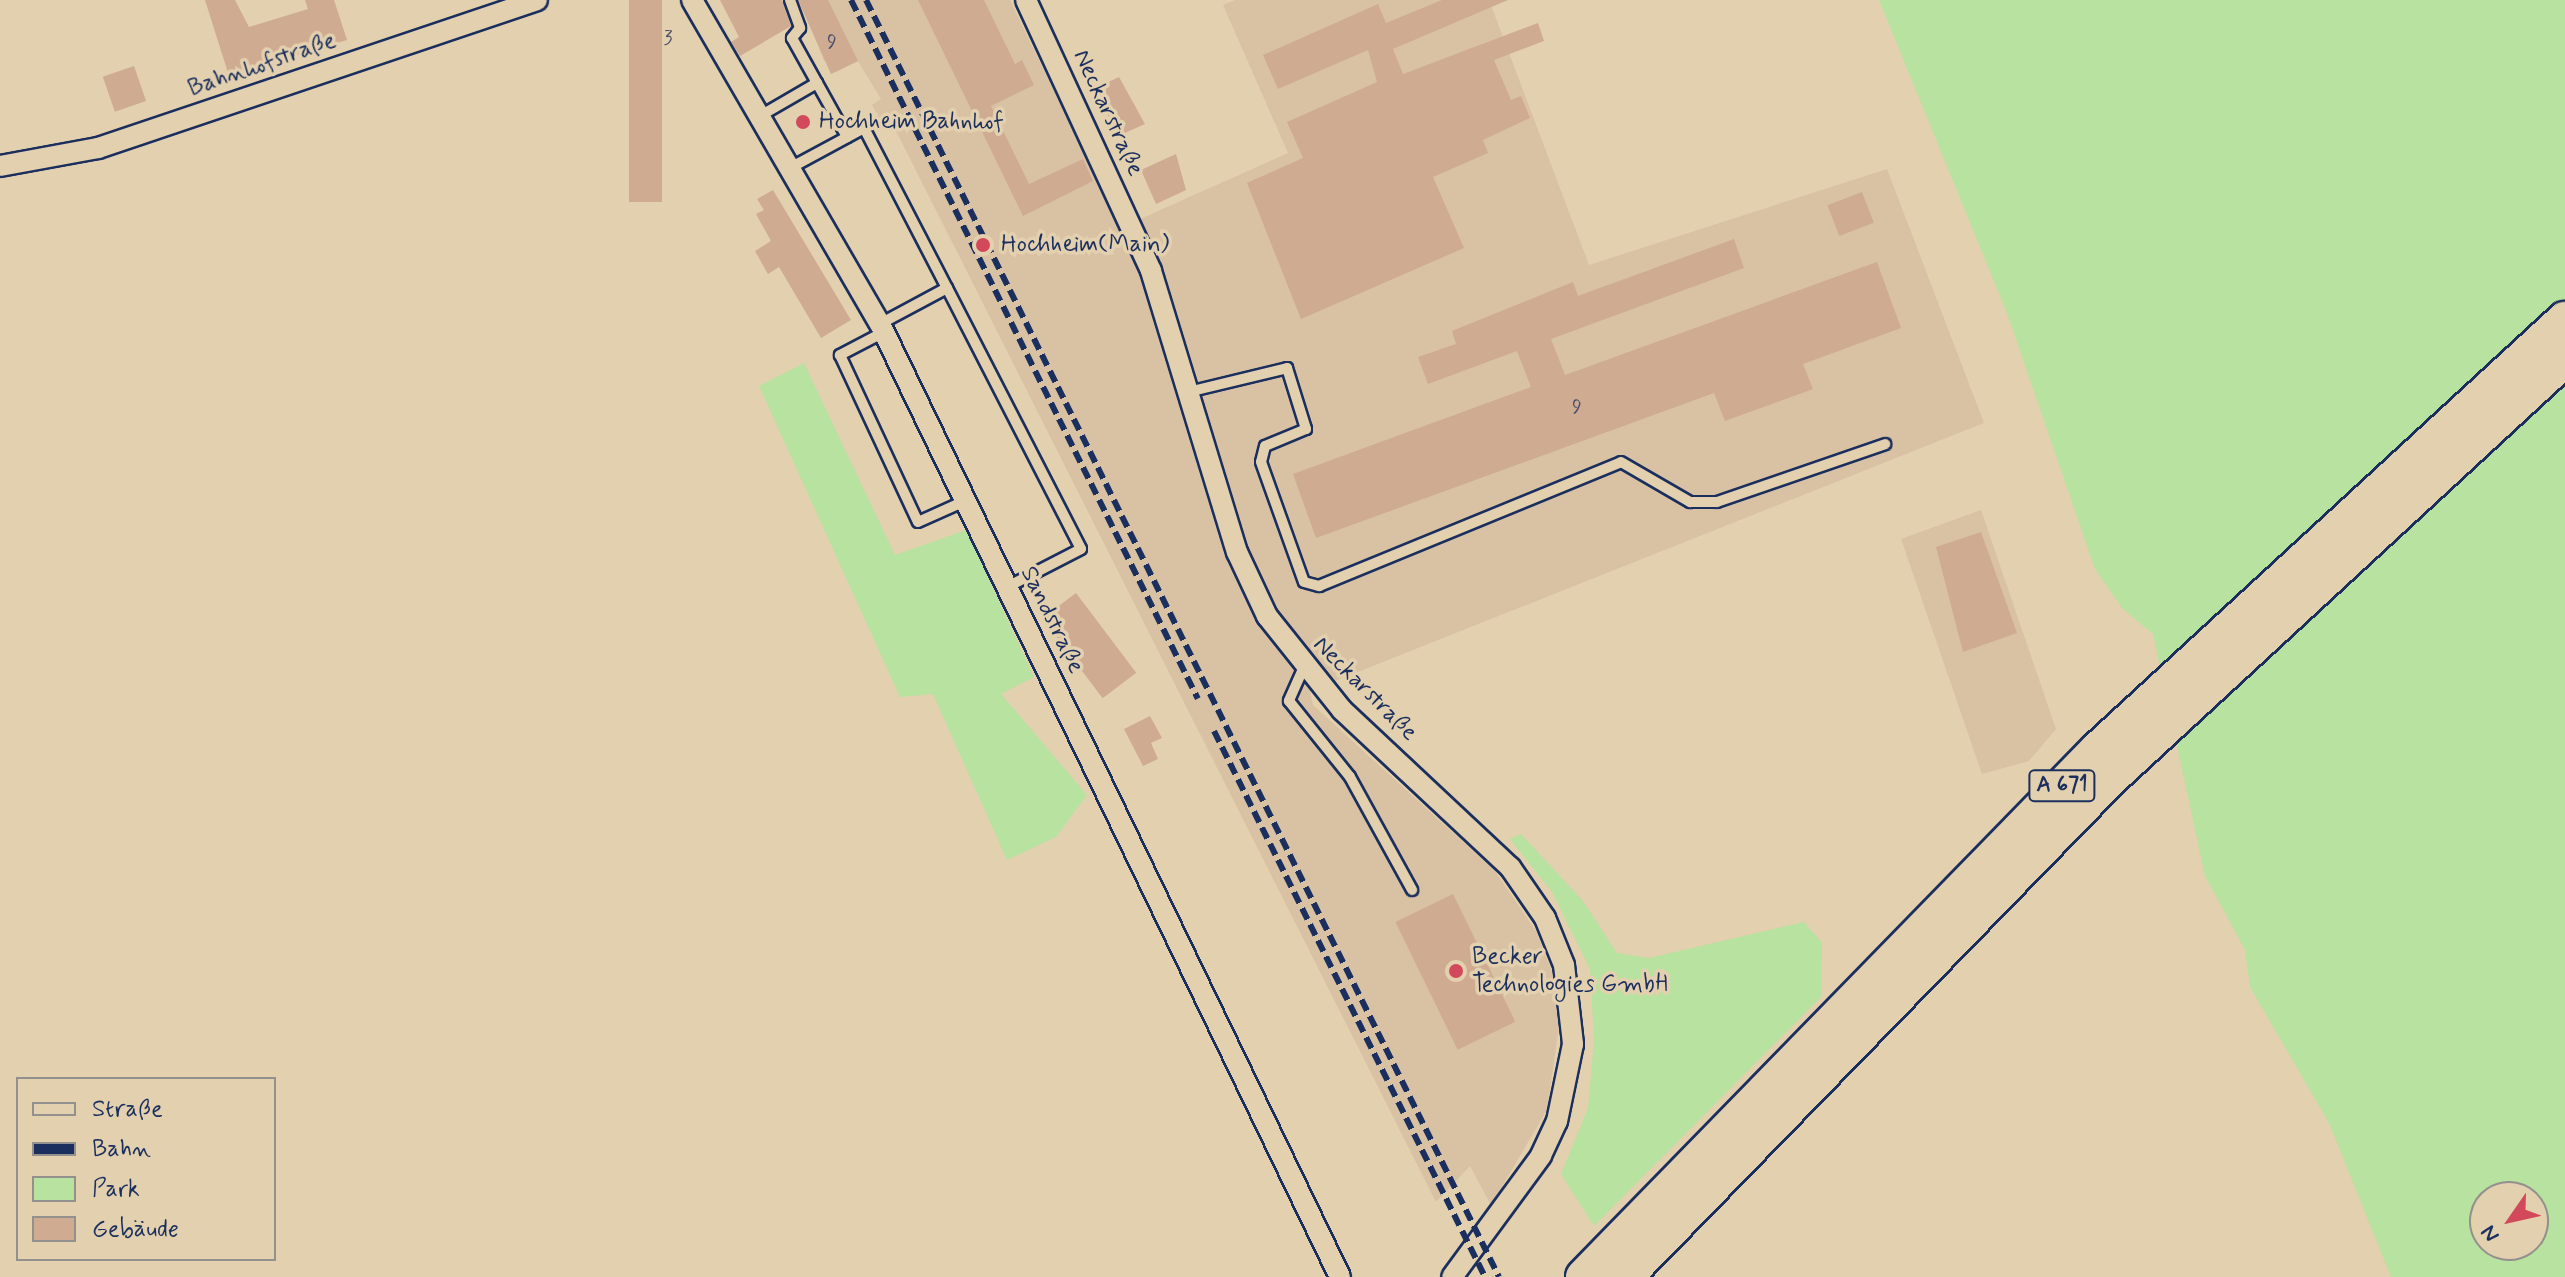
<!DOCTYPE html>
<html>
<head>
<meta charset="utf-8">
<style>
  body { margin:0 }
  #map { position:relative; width:2565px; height:1277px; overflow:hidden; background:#e3d0ae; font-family:Mynerve,sans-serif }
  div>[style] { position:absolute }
  .built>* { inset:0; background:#d9c2a4 }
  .green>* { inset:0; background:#b7e29f }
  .building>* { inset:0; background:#cfab91; transform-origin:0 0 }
  .roads { filter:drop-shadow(2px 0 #1b2f5e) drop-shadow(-2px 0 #1b2f5e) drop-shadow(0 2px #1b2f5e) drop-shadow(0 -2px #1b2f5e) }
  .lane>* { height:10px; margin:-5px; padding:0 5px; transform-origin:5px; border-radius:5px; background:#e3d0ae }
  .street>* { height:20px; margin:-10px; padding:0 10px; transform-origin:10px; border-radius:10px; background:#e3d0ae }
  .highway>* { height:36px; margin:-18px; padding:0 18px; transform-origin:18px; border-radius:18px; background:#e3d0ae }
  .rail>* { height:6px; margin-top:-3px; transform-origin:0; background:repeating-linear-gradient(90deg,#1b2f5e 0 12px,transparent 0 18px) }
  .dots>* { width:22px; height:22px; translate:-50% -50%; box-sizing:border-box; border:4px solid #e3d0ae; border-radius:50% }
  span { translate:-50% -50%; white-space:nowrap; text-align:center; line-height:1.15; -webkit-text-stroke:7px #e3d0ae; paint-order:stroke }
  .number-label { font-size:20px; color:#484e6b }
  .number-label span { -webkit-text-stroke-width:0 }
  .shield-label span { padding:2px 6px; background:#e3d0ae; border:2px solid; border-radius:6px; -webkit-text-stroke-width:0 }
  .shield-label { font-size:22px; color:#1b2f5e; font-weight:700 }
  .street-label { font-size:24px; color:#1b2f5e }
  .poi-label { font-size:24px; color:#1b2f5e }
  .left { translate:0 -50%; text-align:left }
  .legend { position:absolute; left:16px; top:1077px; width:260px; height:184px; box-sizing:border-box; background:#e3d0ae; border:2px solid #93908e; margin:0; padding:10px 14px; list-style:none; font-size:24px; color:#1b2f5e }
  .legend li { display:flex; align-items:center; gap:16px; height:40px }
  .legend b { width:40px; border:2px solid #93908e }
  .north { position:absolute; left:2469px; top:1181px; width:80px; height:80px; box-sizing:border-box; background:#e3d0ae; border:2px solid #93908e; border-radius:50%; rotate:236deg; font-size:22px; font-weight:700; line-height:32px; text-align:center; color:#1b2f5e }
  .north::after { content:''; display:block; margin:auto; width:28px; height:36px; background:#d1495b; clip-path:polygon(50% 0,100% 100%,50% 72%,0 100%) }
</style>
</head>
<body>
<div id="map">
  <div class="built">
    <div style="clip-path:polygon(801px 0,1010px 0,1120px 228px,1288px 153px,1223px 5px,1235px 0,1489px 0,1589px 265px,1887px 169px,1984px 423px,1310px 691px,1313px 705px,1495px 871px,1536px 931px,1552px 972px,1560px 1019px,1547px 1110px,1491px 1205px,1470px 1166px,1436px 1202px,894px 127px,884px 128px,872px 105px,881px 99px,858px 61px,836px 72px,830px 58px,824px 61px)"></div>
    <div style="clip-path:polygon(1981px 510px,2056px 729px,2029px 761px,1982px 774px,1901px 539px)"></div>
  </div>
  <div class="green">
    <div style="clip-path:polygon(evenodd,1879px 0,2565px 0,2565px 1277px,2391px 1277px,2329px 1123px,2250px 987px,2245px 950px,2205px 876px,2153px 634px,2122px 608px,2095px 569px,2007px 313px,1879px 0,2485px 1197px,2533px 1197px,2533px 1245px,2485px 1245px,2485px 1197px)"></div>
    <div style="clip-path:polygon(804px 363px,895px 555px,966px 530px,1034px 677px,1001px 694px,1087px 795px,1056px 837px,1007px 860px,933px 694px,900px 697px,759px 386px)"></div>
    <div style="clip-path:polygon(1521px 834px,1583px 901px,1617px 953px,1649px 958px,1804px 922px,1822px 943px,1821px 997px,1594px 1226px,1561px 1174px,1588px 1108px,1594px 1041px,1590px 969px,1552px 892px,1510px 839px)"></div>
  </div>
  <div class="building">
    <div style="clip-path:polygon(205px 0,235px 0,249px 27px,308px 9px,305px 0,334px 0,347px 40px,229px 76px)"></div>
    <div style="left:629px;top:0;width:33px;height:202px"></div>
    <div style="clip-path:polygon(720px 0,782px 0,791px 26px,740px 56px,731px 42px,739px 37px)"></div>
    <div style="clip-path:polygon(798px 0,828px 0,858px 61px,831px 74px)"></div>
    <div style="clip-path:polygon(918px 0,984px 0,1015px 64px,1022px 60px,1034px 85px,991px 106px,1029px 184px,1083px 159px,1093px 181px,1023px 216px)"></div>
    <div style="clip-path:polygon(1442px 0,1508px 0,1393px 49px,1403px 74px,1538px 23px,1544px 41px,1494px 60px,1511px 100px,1521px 96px,1530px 118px,1483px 140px,1488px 153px,1433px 177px,1464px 248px,1301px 319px,1247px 183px,1303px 158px,1287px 122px,1377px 82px,1368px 50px,1278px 89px,1263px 55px,1378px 4px,1386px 23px)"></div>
    <div style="left:134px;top:66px;width:37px;height:33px;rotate:71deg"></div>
    <div style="clip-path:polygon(1119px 77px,1145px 124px,1118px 136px,1099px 97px,1100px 86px)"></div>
    <div style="clip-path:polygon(1176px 154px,1186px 190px,1156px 204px,1141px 170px)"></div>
    <div style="clip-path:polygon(773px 190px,851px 320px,821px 338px,779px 267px,768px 274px,755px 251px,771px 241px,756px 214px,764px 210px,757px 199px)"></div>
    <div style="left:1862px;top:192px;width:33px;height:37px;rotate:69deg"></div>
    <div style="clip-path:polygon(1734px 239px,1744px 268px,1551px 339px,1565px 375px,1877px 262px,1901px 328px,1803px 364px,1813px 389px,1725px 421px,1714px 393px,1316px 538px,1293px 474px,1531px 387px,1517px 351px,1428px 384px,1418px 357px,1456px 344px,1452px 331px,1573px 282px,1578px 296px)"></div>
    <div style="clip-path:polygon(1981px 532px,2017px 633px,1963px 652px,1936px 547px)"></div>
    <div style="left:1076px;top:593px;width:100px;height:42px;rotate:53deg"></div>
    <div style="clip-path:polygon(1150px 716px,1162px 738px,1151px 743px,1158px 759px,1143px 766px,1124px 729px)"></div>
    <div style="left:1453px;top:894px;width:142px;height:64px;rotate:64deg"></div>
  </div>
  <div class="roads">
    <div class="lane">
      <div style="left:790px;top:0;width:30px;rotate:70deg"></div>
      <div style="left:800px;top:28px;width:13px;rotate:129deg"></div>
      <div style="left:792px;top:38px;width:51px;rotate:60.9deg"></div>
      <div style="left:760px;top:116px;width:66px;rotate:-30.1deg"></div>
      <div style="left:817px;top:83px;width:62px;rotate:60.9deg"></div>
      <div style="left:790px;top:168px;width:84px;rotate:-28.4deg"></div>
      <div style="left:864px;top:128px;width:180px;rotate:62.6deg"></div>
      <div style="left:947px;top:288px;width:76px;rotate:151.8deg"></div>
      <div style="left:947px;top:288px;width:293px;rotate:62.8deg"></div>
      <div style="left:1081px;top:549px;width:83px;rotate:152.8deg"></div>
      <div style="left:884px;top:332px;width:50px;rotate:152.4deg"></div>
      <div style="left:840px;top:355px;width:184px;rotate:65deg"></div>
      <div style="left:918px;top:522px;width:51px;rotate:-24.1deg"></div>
      <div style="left:1188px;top:392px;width:102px;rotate:-13.6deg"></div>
      <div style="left:1287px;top:368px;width:64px;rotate:72.7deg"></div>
      <div style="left:1306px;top:429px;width:44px;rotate:157.5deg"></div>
      <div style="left:1265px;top:446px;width:16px;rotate:104deg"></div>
      <div style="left:1261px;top:462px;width:127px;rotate:70.3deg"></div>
      <div style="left:1304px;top:582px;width:16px;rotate:15deg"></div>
      <div style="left:1319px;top:586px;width:326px;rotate:-22.3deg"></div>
      <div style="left:1621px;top:462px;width:80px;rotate:30.1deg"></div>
      <div style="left:1690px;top:502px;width:27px"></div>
      <div style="left:1717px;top:502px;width:178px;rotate:-19deg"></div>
      <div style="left:1303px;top:669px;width:35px;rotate:114deg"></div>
      <div style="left:1289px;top:701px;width:97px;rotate:51.2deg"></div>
      <div style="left:1350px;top:777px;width:129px;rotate:61.2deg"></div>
    </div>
    <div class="street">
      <div style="left:692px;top:0;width:375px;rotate:59.9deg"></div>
      <div style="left:880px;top:324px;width:1058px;rotate:64.23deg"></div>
      <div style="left:1026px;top:0;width:298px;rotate:65.2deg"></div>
      <div style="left:1151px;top:271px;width:294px;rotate:73deg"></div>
      <div style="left:1237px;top:552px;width:71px;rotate:64.9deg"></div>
      <div style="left:1267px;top:616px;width:120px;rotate:51.4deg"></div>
      <div style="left:1342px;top:710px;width:230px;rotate:43.1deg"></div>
      <div style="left:1510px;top:867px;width:62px;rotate:55.5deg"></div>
      <div style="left:1545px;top:918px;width:51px;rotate:68deg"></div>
      <div style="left:1564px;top:965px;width:80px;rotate:83.5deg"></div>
      <div style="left:1573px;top:1044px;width:79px;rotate:101.7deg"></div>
      <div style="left:1557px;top:1121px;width:38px;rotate:115deg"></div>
      <div style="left:1541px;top:1156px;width:150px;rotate:126.3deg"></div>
      <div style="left:0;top:166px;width:100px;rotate:-10.4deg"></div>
      <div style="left:98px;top:148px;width:463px;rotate:-18.6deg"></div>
    </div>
    <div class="highway">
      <div style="left:1584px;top:1277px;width:736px;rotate:-45.72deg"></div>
      <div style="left:2098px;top:750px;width:635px;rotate:-42.64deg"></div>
      <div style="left:1624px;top:1277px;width:697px;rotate:-45.76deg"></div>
      <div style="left:2110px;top:778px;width:619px;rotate:-42.71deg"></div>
    </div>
  </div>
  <div class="rail">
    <div style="left:851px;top:0;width:780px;rotate:63.6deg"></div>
    <div style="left:866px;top:0;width:1425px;rotate:63.63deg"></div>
    <div style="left:1214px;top:731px;width:610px;rotate:63.6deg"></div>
  </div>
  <div class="dots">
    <div style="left:803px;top:122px;background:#d1495b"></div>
    <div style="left:983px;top:245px;background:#d1495b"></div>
    <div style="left:1456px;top:971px;background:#d1495b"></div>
  </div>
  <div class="number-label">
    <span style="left:668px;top:38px">3</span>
    <span style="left:832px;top:42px">9</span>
    <span style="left:1577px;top:407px">9</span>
  </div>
  <div class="shield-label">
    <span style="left:2062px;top:786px">A 671</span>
  </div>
  <div class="street-label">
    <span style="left:262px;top:65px;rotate:-19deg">Bahnhofstraße</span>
    <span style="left:1108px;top:113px;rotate:65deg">Neckarstraße</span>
    <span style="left:1052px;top:620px;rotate:64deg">Sandstraße</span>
    <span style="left:1365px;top:689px;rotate:45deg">Neckarstraße</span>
  </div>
  <div class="poi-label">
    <span class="left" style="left:819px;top:122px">Hochheim Bahnhof</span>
    <span class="left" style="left:1001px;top:245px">Hochheim(Main)</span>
    <span class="left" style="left:1472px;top:971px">Becker<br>Technologies GmbH</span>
  </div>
  <ul class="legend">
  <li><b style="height:10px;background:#e3d0ae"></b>Straße</li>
  <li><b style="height:10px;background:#1b2f5e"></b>Bahn</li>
  <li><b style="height:22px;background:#b7e29f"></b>Park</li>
  <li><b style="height:22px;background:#cfab91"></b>Gebäude</li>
  </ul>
  <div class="north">N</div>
</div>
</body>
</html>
